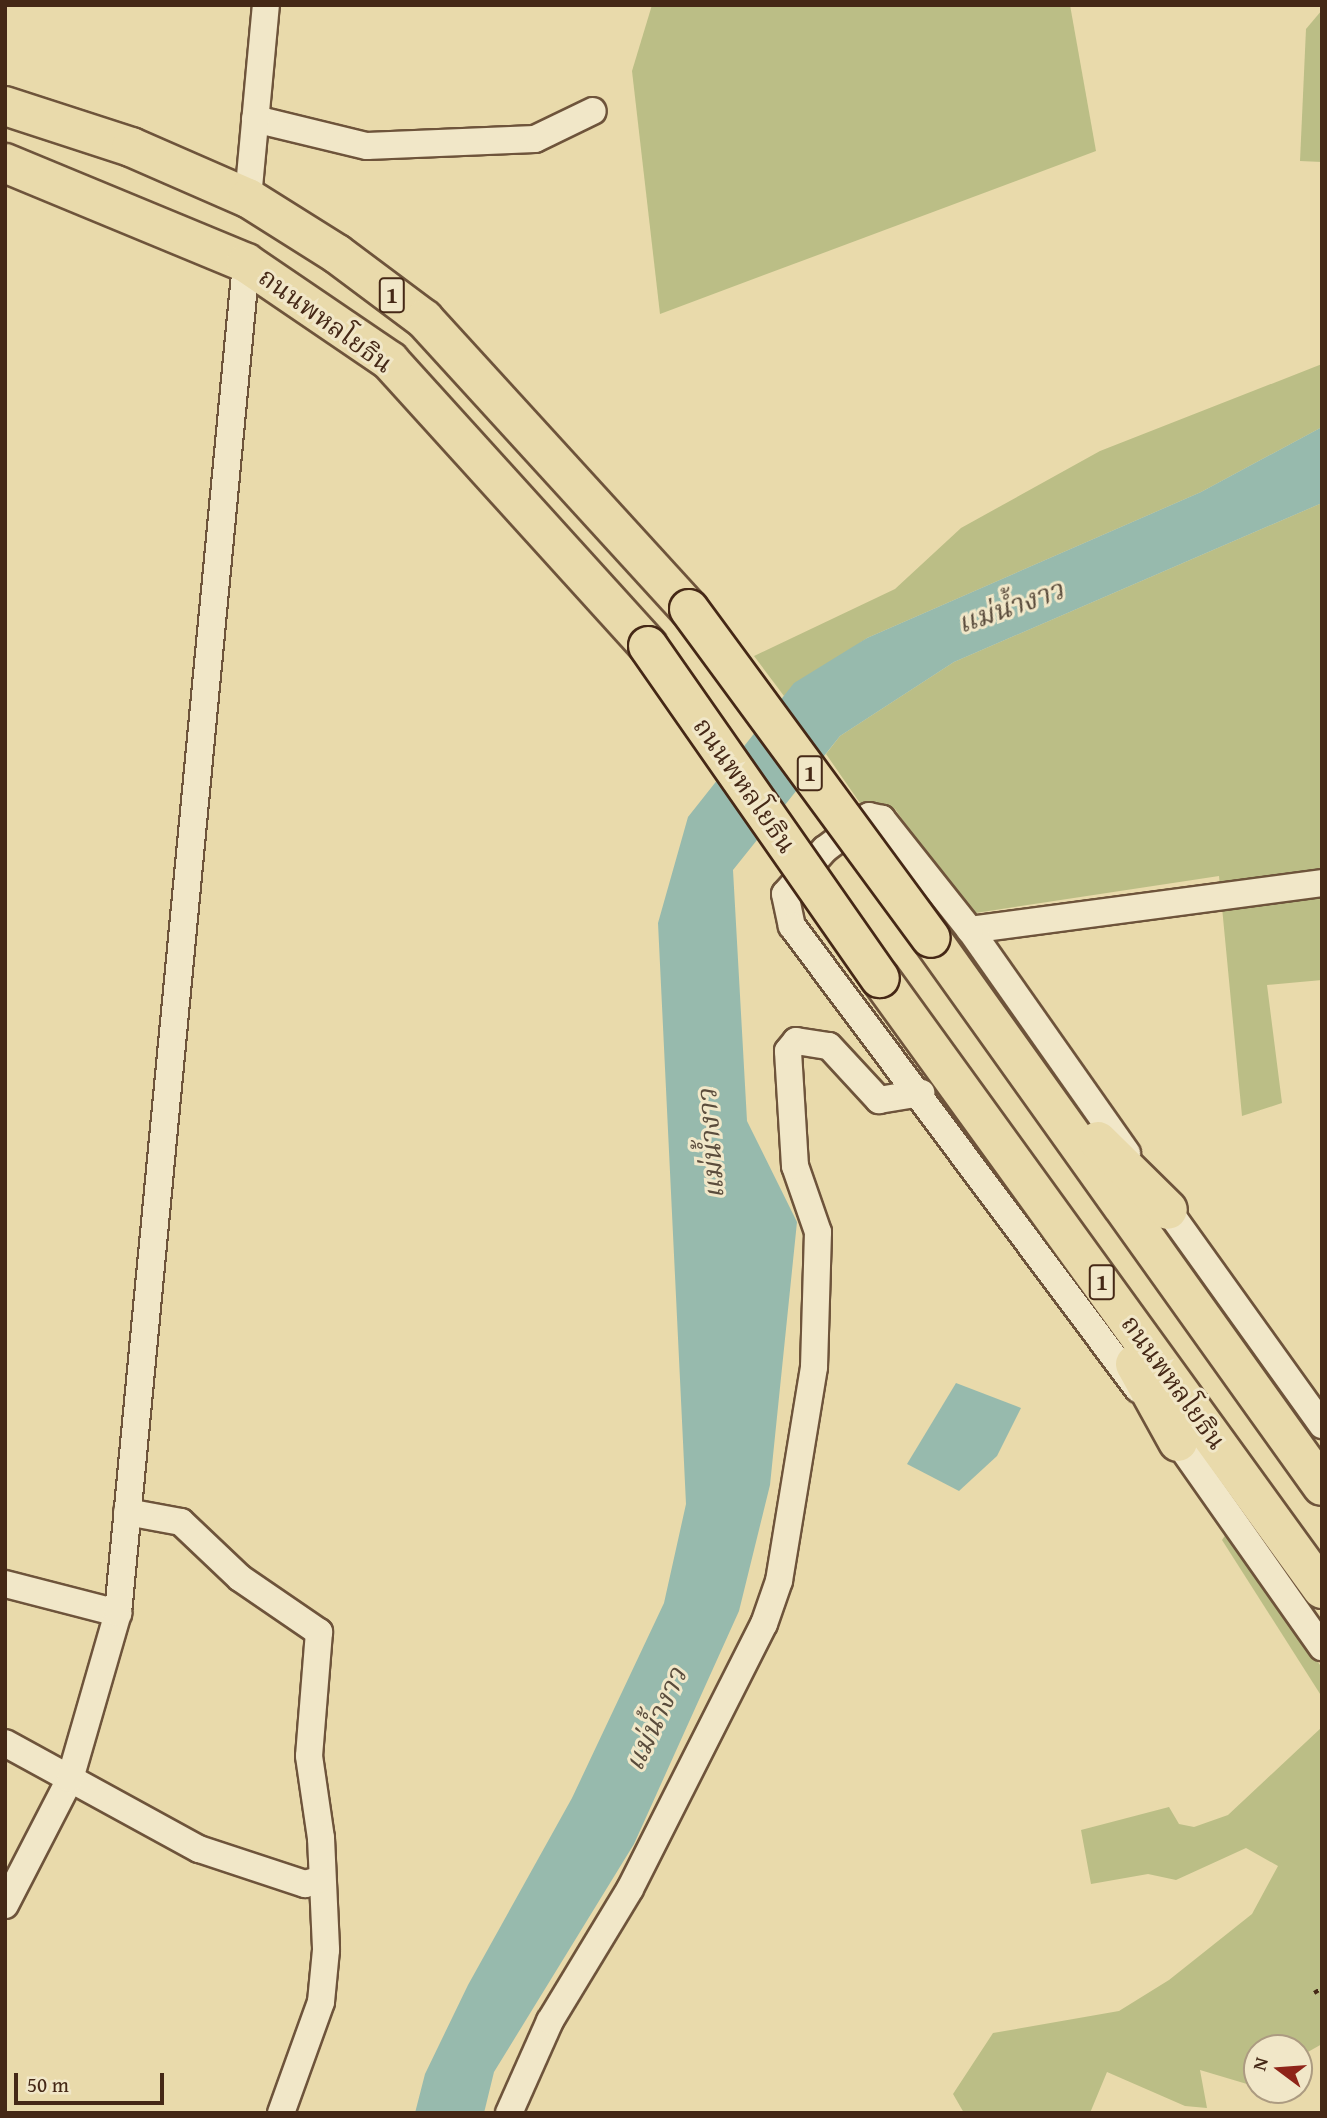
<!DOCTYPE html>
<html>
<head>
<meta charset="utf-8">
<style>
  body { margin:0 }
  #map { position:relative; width:1327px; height:2118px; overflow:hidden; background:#e9daab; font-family:"Gentium Book Plus","Noto Serif Thai",serif }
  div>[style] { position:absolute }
  .green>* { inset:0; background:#bbbe86 }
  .water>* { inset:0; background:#97baad }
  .path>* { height:3.5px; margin-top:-1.75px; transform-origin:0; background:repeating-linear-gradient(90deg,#452816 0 5px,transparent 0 8.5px) }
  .roads { filter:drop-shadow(2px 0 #6e543b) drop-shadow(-2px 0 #6e543b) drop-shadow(0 2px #6e543b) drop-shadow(0 -2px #6e543b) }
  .minor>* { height:26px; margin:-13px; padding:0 13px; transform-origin:13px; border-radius:13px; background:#f1e7c8 }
  .highway>* { height:38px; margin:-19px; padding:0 19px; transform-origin:19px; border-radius:19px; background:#e9daab }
  .bridges { filter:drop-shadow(2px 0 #452816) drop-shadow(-2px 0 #452816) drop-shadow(0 2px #452816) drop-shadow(0 -2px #452816) }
  .highway-bridge>* { height:38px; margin:-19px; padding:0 19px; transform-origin:19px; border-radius:19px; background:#e9daab }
  span { translate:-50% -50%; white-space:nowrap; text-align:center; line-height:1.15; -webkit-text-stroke:6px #f1e7c8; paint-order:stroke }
  .shield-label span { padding:2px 5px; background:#f1e7c8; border:2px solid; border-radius:5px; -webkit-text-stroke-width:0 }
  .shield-label { font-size:24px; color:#452816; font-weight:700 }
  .street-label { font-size:26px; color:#452816 }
  .water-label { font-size:28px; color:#5a4c3c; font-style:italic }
  .frame { position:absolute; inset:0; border:7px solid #452816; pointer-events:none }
  .north { position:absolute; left:1243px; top:2034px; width:70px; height:70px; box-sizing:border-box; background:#f1e7c8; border:2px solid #ac9b81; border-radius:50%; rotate:286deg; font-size:19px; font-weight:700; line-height:28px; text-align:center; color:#452816 }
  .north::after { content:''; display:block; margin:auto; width:24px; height:32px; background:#8f2418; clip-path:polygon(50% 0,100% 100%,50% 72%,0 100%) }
  .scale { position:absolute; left:14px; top:2073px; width:150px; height:32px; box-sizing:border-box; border:4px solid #452816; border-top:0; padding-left:9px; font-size:21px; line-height:24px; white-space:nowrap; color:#452816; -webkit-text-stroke:5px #f1e7c8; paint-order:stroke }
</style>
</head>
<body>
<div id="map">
  <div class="green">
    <div style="clip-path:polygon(652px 5px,1070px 5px,1096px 151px,660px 314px,632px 71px)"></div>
    <div style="clip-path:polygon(1322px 10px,1322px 162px,1300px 161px,1306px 29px)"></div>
    <div style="clip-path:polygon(1322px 364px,1322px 427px,1201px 492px,867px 638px,784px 696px,754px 656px,895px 589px,961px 528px,1100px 451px)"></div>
    <div style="clip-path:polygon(1322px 503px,1322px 980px,1267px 985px,1282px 1103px,1242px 1116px,1219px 876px,969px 914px,895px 809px,860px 803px,826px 754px,840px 736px,954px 662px)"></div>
    <div style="clip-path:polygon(1229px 1530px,1322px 1668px,1322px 1697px,1222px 1540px)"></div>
    <div style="clip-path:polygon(1322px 1727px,1322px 2044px,1299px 2057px,1299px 2048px,1257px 2048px,1257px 2087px,1200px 2070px,1207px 2108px,1185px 2106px,1107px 2072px,1090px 2113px,964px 2113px,953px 2094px,993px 2033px,1119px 2011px,1169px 1980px,1252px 1914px,1278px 1866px,1246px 1848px,1176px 1880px,1148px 1874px,1091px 1884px,1081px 1830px,1169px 1807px,1179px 1824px,1194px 1827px,1228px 1815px)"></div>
  </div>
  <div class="water">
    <div style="clip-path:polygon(1322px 427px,1322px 503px,954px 662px,840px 736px,733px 870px,747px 1121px,797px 1222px,770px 1485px,739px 1611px,634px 1844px,494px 2072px,484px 2113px,415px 2113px,425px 2074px,468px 1985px,572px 1798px,664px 1603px,686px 1504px,658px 923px,688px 817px,794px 683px,867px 638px,1201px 492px)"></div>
    <div style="clip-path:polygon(956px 1383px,1021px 1408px,997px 1456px,959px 1491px,907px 1464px)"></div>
  </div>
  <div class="path">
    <div style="left:1314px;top:1993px;width:9px;rotate:-32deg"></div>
  </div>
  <div class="roads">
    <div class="minor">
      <div style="left:255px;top:119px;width:115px;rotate:13.6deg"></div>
      <div style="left:367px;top:146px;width:168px;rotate:-2.4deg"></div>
      <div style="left:535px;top:139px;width:64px;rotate:-25.8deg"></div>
      <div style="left:248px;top:198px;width:194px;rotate:-84.7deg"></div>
      <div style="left:970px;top:930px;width:355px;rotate:-7.6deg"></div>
      <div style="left:1127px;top:1153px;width:273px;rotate:-125.1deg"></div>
      <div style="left:970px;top:930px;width:142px;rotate:-128.4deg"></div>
      <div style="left:882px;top:819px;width:13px;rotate:-167deg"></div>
      <div style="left:869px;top:816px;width:55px;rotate:143.1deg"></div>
      <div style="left:825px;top:849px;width:60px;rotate:131.6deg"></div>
      <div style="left:785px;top:894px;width:33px;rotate:78deg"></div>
      <div style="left:792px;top:926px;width:578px;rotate:53.23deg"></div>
      <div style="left:1158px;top:1196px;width:282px;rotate:54.4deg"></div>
      <div style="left:1168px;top:1428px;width:268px;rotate:54.9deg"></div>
      <div style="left:127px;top:1512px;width:55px;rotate:10.5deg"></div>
      <div style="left:181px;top:1522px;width:81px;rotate:43.5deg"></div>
      <div style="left:240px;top:1578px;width:96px;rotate:34.4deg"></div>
      <div style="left:319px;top:1632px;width:124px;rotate:94.6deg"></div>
      <div style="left:309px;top:1756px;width:83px;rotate:81.7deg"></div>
      <div style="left:321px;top:1838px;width:112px;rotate:87.4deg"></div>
      <div style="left:326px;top:1950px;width:52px;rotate:95.5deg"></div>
      <div style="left:321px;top:2002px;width:118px;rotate:109.8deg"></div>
      <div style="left:5px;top:1584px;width:117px;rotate:14.4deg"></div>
      <div style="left:5px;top:1743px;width:221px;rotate:28.7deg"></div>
      <div style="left:199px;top:1849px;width:112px;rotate:18.3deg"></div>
      <div style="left:305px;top:1884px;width:15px;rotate:-16deg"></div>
      <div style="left:5px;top:1905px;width:142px;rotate:-62.7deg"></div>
      <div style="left:70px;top:1779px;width:173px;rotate:-73.9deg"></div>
      <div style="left:118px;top:1613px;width:1356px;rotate:-84.58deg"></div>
      <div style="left:509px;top:2113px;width:101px;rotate:-66deg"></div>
      <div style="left:550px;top:2021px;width:154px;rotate:-58.8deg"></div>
      <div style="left:630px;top:1889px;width:297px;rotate:-63.2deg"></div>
      <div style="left:764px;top:1624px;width:46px;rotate:-70.8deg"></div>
      <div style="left:779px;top:1581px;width:217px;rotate:-80.7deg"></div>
      <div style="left:814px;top:1367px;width:135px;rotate:-88.3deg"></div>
      <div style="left:818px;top:1232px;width:70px;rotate:-109.2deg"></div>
      <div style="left:795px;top:1166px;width:115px;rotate:-93.5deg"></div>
      <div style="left:788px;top:1051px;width:13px;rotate:-51deg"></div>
      <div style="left:796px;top:1041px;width:33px;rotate:9deg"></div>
      <div style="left:829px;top:1046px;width:74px;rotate:47.2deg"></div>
      <div style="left:879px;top:1100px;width:43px;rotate:-9.5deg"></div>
    </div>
    <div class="highway">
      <div style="left:5px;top:106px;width:133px;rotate:18deg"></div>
      <div style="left:131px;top:147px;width:128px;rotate:23.6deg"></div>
      <div style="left:248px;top:198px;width:105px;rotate:32.2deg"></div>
      <div style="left:337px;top:254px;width:109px;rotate:36.8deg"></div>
      <div style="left:424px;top:319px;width:393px;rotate:47.6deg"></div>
      <div style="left:5px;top:163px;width:261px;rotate:22.5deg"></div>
      <div style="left:246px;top:263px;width:174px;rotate:34.2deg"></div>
      <div style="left:390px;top:361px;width:384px;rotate:47.8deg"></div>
      <div style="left:931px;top:938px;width:673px;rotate:54.49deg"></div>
      <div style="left:880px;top:978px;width:754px;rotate:54.12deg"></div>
      <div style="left:1098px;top:1141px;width:98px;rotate:44.6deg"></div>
      <div style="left:1135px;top:1364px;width:89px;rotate:61.1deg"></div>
    </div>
  </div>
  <div class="bridges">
    <div class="highway-bridge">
      <div style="left:689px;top:609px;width:408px;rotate:53.7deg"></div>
      <div style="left:648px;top:646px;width:405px;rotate:55.1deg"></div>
    </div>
  </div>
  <div class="shield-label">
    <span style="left:392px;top:295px">1</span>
    <span style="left:810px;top:773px">1</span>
    <span style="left:1102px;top:1282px">1</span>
  </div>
  <div class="street-label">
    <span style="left:326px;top:320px;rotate:36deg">ถนนพหลโยธิน</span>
    <span style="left:745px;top:785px;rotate:55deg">ถนนพหลโยธิน</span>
    <span style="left:1174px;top:1382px;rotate:54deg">ถนนพหลโยธิน</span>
  </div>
  <div class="water-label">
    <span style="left:1010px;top:606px;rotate:-19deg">แม่น้ำงาว</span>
    <span style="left:710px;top:1144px;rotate:-94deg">แม่น้ำงาว</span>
    <span style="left:655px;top:1719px;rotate:-65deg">แม่น้ำงาว</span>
  </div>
  <div class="frame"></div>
  <div class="north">N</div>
  <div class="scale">50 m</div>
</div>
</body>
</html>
